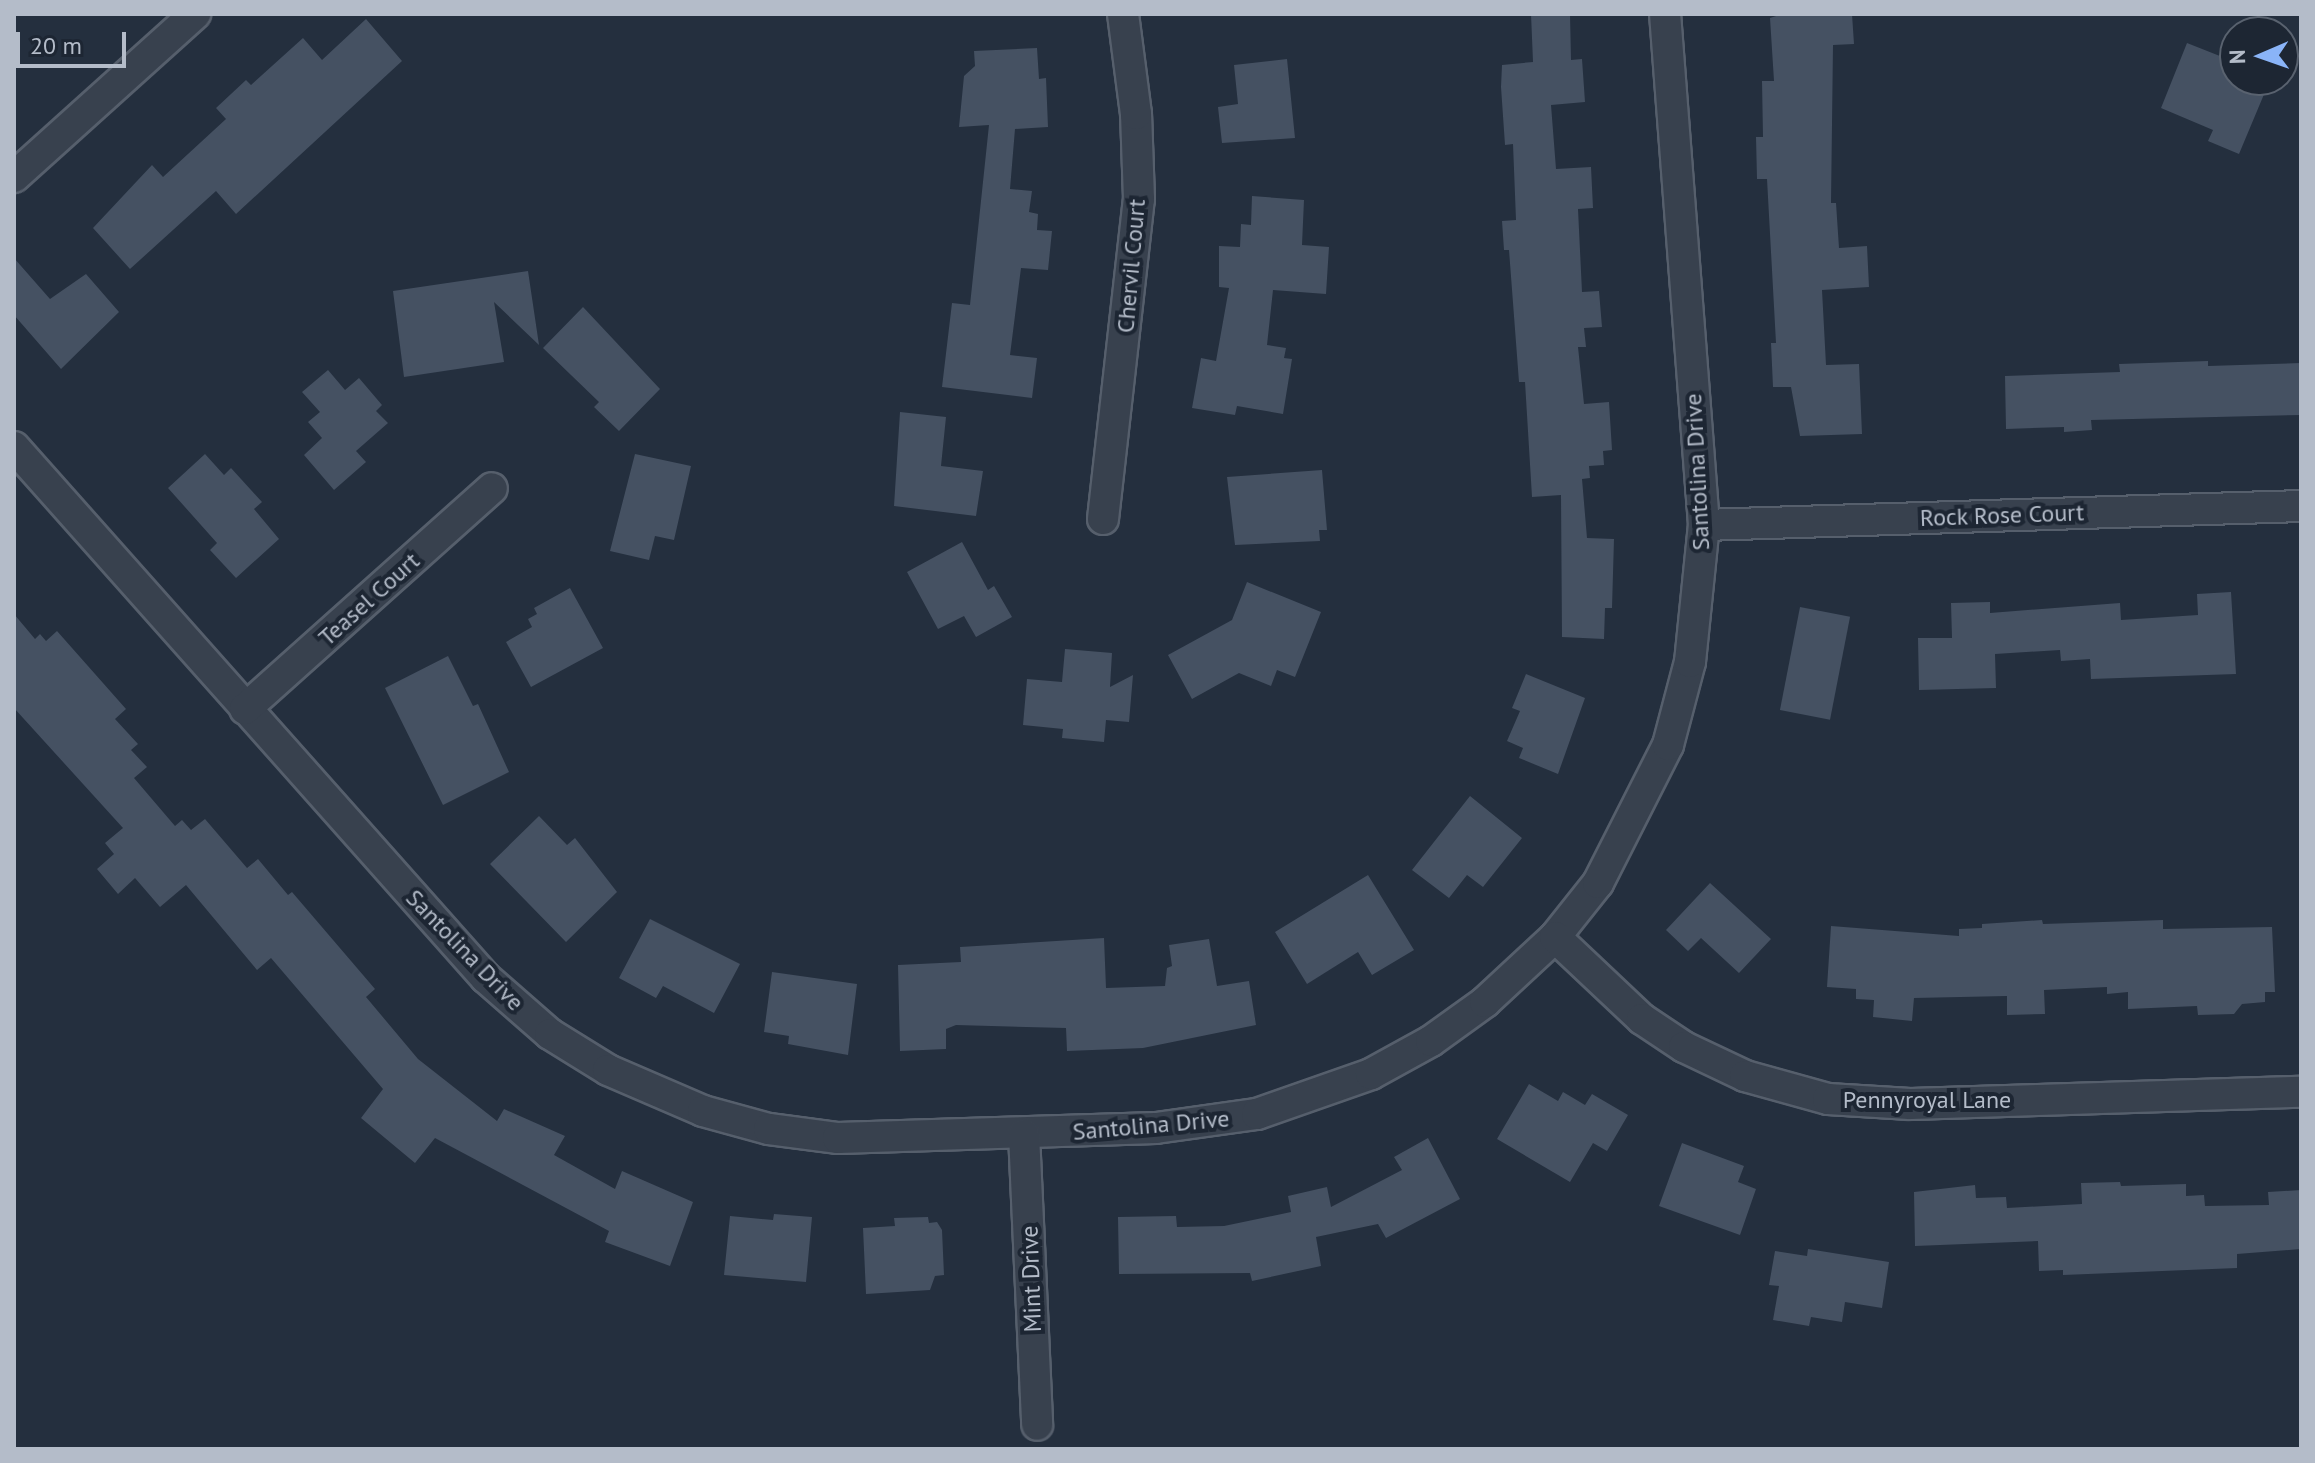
<!DOCTYPE html>
<html>
<head>
<meta charset="utf-8">
<style>
  body { margin:0 }
  #map { position:relative; width:2315px; height:1463px; overflow:hidden; background:#242f3e; font-family:"PT Sans",sans-serif }
  div>[style] { position:absolute }
  .building>* { inset:0; background:#455162; transform-origin:0 0 }
  .roads { filter:drop-shadow(2px 0 #565f6c) drop-shadow(-2px 0 #565f6c) drop-shadow(0 2px #565f6c) drop-shadow(0 -2px #565f6c) }
  .minor>* { height:30px; margin:-15px; padding:0 15px; transform-origin:15px; border-radius:15px; background:#38414e }
  span { translate:-50% -50%; white-space:nowrap; text-align:center; line-height:1.15; -webkit-text-stroke:8px #1d2633; paint-order:stroke }
  .street-label { font-size:24px; color:#b4bcc9 }
  .frame { position:absolute; inset:0; border:16px solid #b4bcc9; pointer-events:none }
  .north { position:absolute; left:2219px; top:16px; width:80px; height:80px; box-sizing:border-box; background:#1d2633; border:2px solid #59626f; border-radius:50%; rotate:268deg; font-size:22px; font-weight:700; line-height:32px; text-align:center; color:#b4bcc9 }
  .north::after { content:''; display:block; margin:auto; width:28px; height:36px; background:#8ab4f8; clip-path:polygon(50% 0,100% 100%,50% 72%,0 100%) }
  .scale { position:absolute; left:16px; top:32px; width:110px; height:36px; box-sizing:border-box; border:4px solid #b4bcc9; border-top:0; padding-left:10px; font-size:24px; line-height:28px; white-space:nowrap; color:#b4bcc9; -webkit-text-stroke:6px #1d2633; paint-order:stroke }
</style>
</head>
<body>
<div id="map">
  <div class="building">
    <div style="clip-path:polygon(1531px 14px,1570px 14px,1571px 60px,1582px 59px,1585px 102px,1551px 105px,1556px 169px,1591px 167px,1593px 208px,1578px 209px,1582px 292px,1599px 291px,1602px 327px,1584px 328px,1586px 347px,1578px 347px,1584px 404px,1609px 402px,1612px 450px,1603px 451px,1604px 465px,1589px 466px,1590px 478px,1582px 479px,1587px 538px,1614px 539px,1612px 608px,1605px 608px,1604px 639px,1562px 637px,1561px 495px,1532px 497px,1525px 382px,1519px 382px,1509px 250px,1504px 250px,1502px 221px,1516px 220px,1513px 144px,1505px 145px,1501px 87px,1502px 65px,1533px 62px)"></div>
    <div style="clip-path:polygon(1782px 14px,1852px 14px,1854px 44px,1833px 45px,1831px 203px,1836px 203px,1839px 248px,1867px 246px,1869px 287px,1822px 290px,1826px 365px,1859px 364px,1862px 434px,1800px 436px,1791px 387px,1773px 387px,1771px 343px,1776px 343px,1767px 179px,1757px 179px,1756px 137px,1763px 137px,1762px 81px,1774px 81px,1770px 18px)"></div>
    <div style="clip-path:polygon(366px 19px,402px 61px,236px 214px,216px 191px,130px 269px,93px 228px,152px 165px,163px 177px,226px 119px,216px 108px,246px 80px,251px 85px,303px 38px,322px 60px)"></div>
    <div style="clip-path:polygon(2187px 43px,2235px 62px,2235px 80px,2270px 80px,2239px 154px,2208px 141px,2213px 130px,2161px 108px)"></div>
    <div style="clip-path:polygon(1037px 48px,1039px 79px,1046px 78px,1048px 127px,1015px 129px,1010px 189px,1032px 191px,1029px 212px,1038px 214px,1037px 230px,1052px 231px,1048px 270px,1021px 268px,1010px 355px,1037px 358px,1032px 398px,942px 387px,952px 303px,970px 305px,989px 125px,959px 127px,964px 76px,975px 66px,974px 51px)"></div>
    <div style="clip-path:polygon(1287px 59px,1295px 138px,1222px 143px,1218px 107px,1238px 104px,1234px 65px)"></div>
    <div style="clip-path:polygon(1252px 196px,1304px 200px,1302px 245px,1329px 247px,1326px 294px,1273px 290px,1267px 345px,1286px 348px,1284px 358px,1292px 359px,1283px 414px,1237px 406px,1235px 415px,1192px 408px,1201px 358px,1216px 361px,1229px 288px,1219px 287px,1219px 246px,1240px 247px,1241px 224px,1251px 225px)"></div>
    <div style="clip-path:polygon(14px 258px,50px 299px,86px 274px,119px 312px,61px 369px,14px 315px)"></div>
    <div style="clip-path:polygon(528px 271px,539px 345px,494px 302px,504px 362px,404px 377px,393px 291px)"></div>
    <div style="clip-path:polygon(583px 307px,660px 389px,619px 431px,594px 407px,599px 402px,543px 348px)"></div>
    <div style="clip-path:polygon(2208px 361px,2208px 366px,2301px 363px,2301px 415px,2091px 420px,2092px 430px,2064px 432px,2064px 427px,2006px 429px,2005px 376px,2120px 372px,2119px 364px)"></div>
    <div style="clip-path:polygon(328px 370px,345px 390px,359px 378px,382px 405px,376px 411px,388px 423px,356px 451px,366px 462px,334px 490px,304px 455px,322px 438px,308px 422px,320px 412px,302px 392px)"></div>
    <div style="clip-path:polygon(900px 412px,946px 417px,941px 466px,983px 471px,976px 516px,894px 506px)"></div>
    <div style="clip-path:polygon(205px 454px,224px 475px,231px 468px,262px 502px,254px 509px,279px 539px,236px 578px,210px 550px,217px 543px,168px 488px)"></div>
    <div style="clip-path:polygon(635px 454px,691px 466px,674px 540px,655px 536px,649px 560px,610px 551px)"></div>
    <div style="clip-path:polygon(1322px 470px,1327px 530px,1319px 530px,1320px 541px,1235px 545px,1227px 477px)"></div>
    <div style="clip-path:polygon(962px 542px,988px 590px,994px 586px,1012px 617px,976px 637px,964px 616px,938px 629px,907px 572px)"></div>
    <div style="clip-path:polygon(1247px 582px,1321px 612px,1295px 677px,1277px 670px,1271px 686px,1239px 673px,1192px 699px,1168px 655px,1232px 620px)"></div>
    <div style="clip-path:polygon(570px 588px,603px 648px,531px 687px,506px 642px,532px 627px,528px 619px,537px 614px,534px 608px)"></div>
    <div style="clip-path:polygon(2231px 592px,2236px 674px,2091px 679px,2090px 659px,2061px 661px,2060px 650px,1995px 654px,1996px 688px,1919px 690px,1918px 638px,1952px 638px,1951px 603px,1990px 602px,1990px 613px,2120px 603px,2121px 620px,2198px 615px,2197px 594px)"></div>
    <div style="left:1800px;top:607px;width:51px;height:105px;rotate:11deg"></div>
    <div style="clip-path:polygon(14px 614px,35px 639px,40px 634px,46px 641px,57px 631px,126px 709px,115px 719px,138px 744px,131px 750px,147px 767px,134px 778px,175px 826px,182px 820px,191px 830px,205px 819px,247px 868px,258px 859px,288px 895px,292px 892px,375px 989px,366px 997px,418px 1059px,497px 1121px,504px 1109px,565px 1136px,554px 1155px,615px 1189px,622px 1171px,693px 1202px,670px 1266px,605px 1242px,609px 1231px,435px 1138px,415px 1163px,361px 1118px,383px 1089px,271px 958px,257px 970px,186px 885px,160px 907px,135px 878px,118px 894px,97px 869px,114px 854px,105px 843px,123px 828px,14px 708px)"></div>
    <div style="clip-path:polygon(1065px 649px,1112px 653px,1110px 687px,1133px 675px,1129px 722px,1106px 720px,1104px 742px,1062px 738px,1063px 729px,1023px 725px,1027px 679px,1062px 682px)"></div>
    <div style="clip-path:polygon(448px 656px,473px 706px,478px 704px,509px 772px,443px 805px,385px 688px)"></div>
    <div style="clip-path:polygon(1526px 674px,1585px 698px,1558px 774px,1519px 758px,1523px 748px,1507px 741px,1520px 711px,1512px 708px)"></div>
    <div style="clip-path:polygon(1470px 796px,1522px 838px,1483px 887px,1467px 875px,1449px 898px,1412px 870px)"></div>
    <div style="clip-path:polygon(539px 816px,567px 845px,575px 838px,617px 892px,566px 942px,490px 864px)"></div>
    <div style="clip-path:polygon(1368px 875px,1414px 950px,1372px 975px,1358px 952px,1307px 984px,1275px 932px)"></div>
    <div style="clip-path:polygon(1710px 883px,1771px 939px,1739px 973px,1701px 938px,1688px 951px,1666px 930px)"></div>
    <div style="clip-path:polygon(650px 919px,740px 964px,714px 1013px,663px 986px,656px 998px,619px 978px)"></div>
    <div style="clip-path:polygon(2042px 920px,2043px 924px,2163px 920px,2163px 929px,2272px 927px,2275px 992px,2265px 992px,2265px 1002px,2242px 1004px,2234px 1014px,2198px 1015px,2197px 1006px,2128px 1009px,2128px 992px,2107px 994px,2107px 987px,2044px 990px,2045px 1014px,2007px 1015px,2007px 996px,1914px 998px,1912px 1021px,1873px 1017px,1874px 1000px,1856px 999px,1856px 989px,1827px 987px,1831px 926px,1959px 936px,1959px 929px,1982px 928px,1982px 924px)"></div>
    <div style="clip-path:polygon(1104px 938px,1106px 988px,1165px 986px,1167px 968px,1172px 966px,1169px 945px,1209px 939px,1217px 986px,1249px 981px,1256px 1025px,1143px 1048px,1067px 1051px,1066px 1028px,956px 1025px,946px 1029px,946px 1049px,900px 1051px,898px 965px,961px 962px,960px 947px)"></div>
    <div style="clip-path:polygon(772px 972px,857px 984px,848px 1055px,788px 1044px,789px 1036px,764px 1032px)"></div>
    <div style="clip-path:polygon(1529px 1084px,1558px 1101px,1563px 1092px,1585px 1105px,1592px 1094px,1628px 1115px,1607px 1151px,1593px 1143px,1570px 1182px,1497px 1139px)"></div>
    <div style="clip-path:polygon(1428px 1138px,1460px 1199px,1386px 1238px,1378px 1224px,1316px 1237px,1321px 1266px,1252px 1281px,1250px 1273px,1119px 1274px,1118px 1217px,1176px 1216px,1177px 1227px,1224px 1226px,1291px 1212px,1288px 1196px,1327px 1187px,1331px 1207px,1402px 1170px,1394px 1157px)"></div>
    <div style="clip-path:polygon(1682px 1143px,1744px 1166px,1738px 1182px,1756px 1189px,1740px 1235px,1659px 1206px)"></div>
    <div style="clip-path:polygon(2120px 1182px,2121px 1186px,2186px 1184px,2186px 1196px,2204px 1195px,2205px 1206px,2269px 1205px,2268px 1192px,2301px 1190px,2301px 1249px,2237px 1254px,2237px 1268px,2063px 1275px,2063px 1270px,2039px 1271px,2038px 1241px,1915px 1246px,1914px 1192px,1975px 1185px,1976px 1198px,2006px 1197px,2007px 1208px,2082px 1204px,2081px 1183px)"></div>
    <div style="clip-path:polygon(774px 1214px,812px 1217px,806px 1282px,724px 1275px,730px 1216px,773px 1220px)"></div>
    <div style="clip-path:polygon(928px 1217px,929px 1223px,937px 1222px,942px 1230px,944px 1275px,935px 1276px,930px 1290px,866px 1294px,863px 1228px,895px 1226px,894px 1218px)"></div>
    <div style="clip-path:polygon(1808px 1249px,1889px 1262px,1882px 1308px,1845px 1302px,1842px 1322px,1811px 1317px,1809px 1326px,1773px 1320px,1779px 1286px,1769px 1285px,1775px 1251px,1807px 1256px)"></div>
  </div>
  <div class="roads">
    <div class="minor">
      <div style="left:14px;top:177px;width:244px;rotate:-42deg"></div>
      <div style="left:14px;top:447px;width:710px;rotate:48.37deg"></div>
      <div style="left:486px;top:978px;width:85px;rotate:41.2deg"></div>
      <div style="left:550px;top:1034px;width:68px;rotate:31.8deg"></div>
      <div style="left:608px;top:1070px;width:103px;rotate:23.3deg"></div>
      <div style="left:703px;top:1111px;width:68px;rotate:15.3deg"></div>
      <div style="left:769px;top:1129px;width:70px;rotate:7.4deg"></div>
      <div style="left:838px;top:1138px;width:318px;rotate:-1.8deg"></div>
      <div style="left:1156px;top:1128px;width:102px;rotate:-7.9deg"></div>
      <div style="left:1257px;top:1114px;width:121px;rotate:-19.3deg"></div>
      <div style="left:1371px;top:1074px;width:68px;rotate:-28.8deg"></div>
      <div style="left:1431px;top:1041px;width:67px;rotate:-35.8deg"></div>
      <div style="left:1485px;top:1002px;width:96px;rotate:-42.9deg"></div>
      <div style="left:1555px;top:937px;width:69px;rotate:-51.5deg"></div>
      <div style="left:1598px;top:883px;width:155px;rotate:-63.1deg"></div>
      <div style="left:1668px;top:745px;width:86px;rotate:-75.2deg"></div>
      <div style="left:1690px;top:662px;width:138px;rotate:-84.2deg"></div>
      <div style="left:1704px;top:525px;width:512px;rotate:-94.36deg"></div>
      <div style="left:1103px;top:519px;width:322px;rotate:-83.6deg"></div>
      <div style="left:1139px;top:199px;width:85px;rotate:-92deg"></div>
      <div style="left:1136px;top:114px;width:101px;rotate:-97.4deg"></div>
      <div style="left:1704px;top:525px;width:597px;rotate:-1.82deg"></div>
      <div style="left:245px;top:709px;width:331px;rotate:-41.8deg"></div>
      <div style="left:1555px;top:937px;width:120px;rotate:43.3deg"></div>
      <div style="left:1642px;top:1019px;width:50px;rotate:33.7deg"></div>
      <div style="left:1684px;top:1047px;width:68px;rotate:25.4deg"></div>
      <div style="left:1745px;top:1076px;width:86px;rotate:15.5deg"></div>
      <div style="left:1828px;top:1099px;width:82px;rotate:3.5deg"></div>
      <div style="left:1910px;top:1104px;width:391px;rotate:-1.8deg"></div>
      <div style="left:1024px;top:1134px;width:291px;rotate:87.4deg"></div>
    </div>
  </div>
  <div class="street-label">
    <span style="left:1131px;top:266px;rotate:-85deg">Chervil Court</span>
    <span style="left:1697px;top:472px;rotate:-93deg">Santolina Drive</span>
    <span style="left:2002px;top:515px;rotate:-2deg">Rock Rose Court</span>
    <span style="left:369px;top:599px;rotate:-42deg">Teasel Court</span>
    <span style="left:465px;top:950px;rotate:46deg">Santolina Drive</span>
    <span style="left:1927px;top:1100px">Pennyroyal Lane</span>
    <span style="left:1151px;top:1125px;rotate:-5deg">Santolina Drive</span>
    <span style="left:1031px;top:1279px;rotate:-92deg">Mint Drive</span>
  </div>
  <div class="frame"></div>
  <div class="north">N</div>
  <div class="scale">20 m</div>
</div>
</body>
</html>
